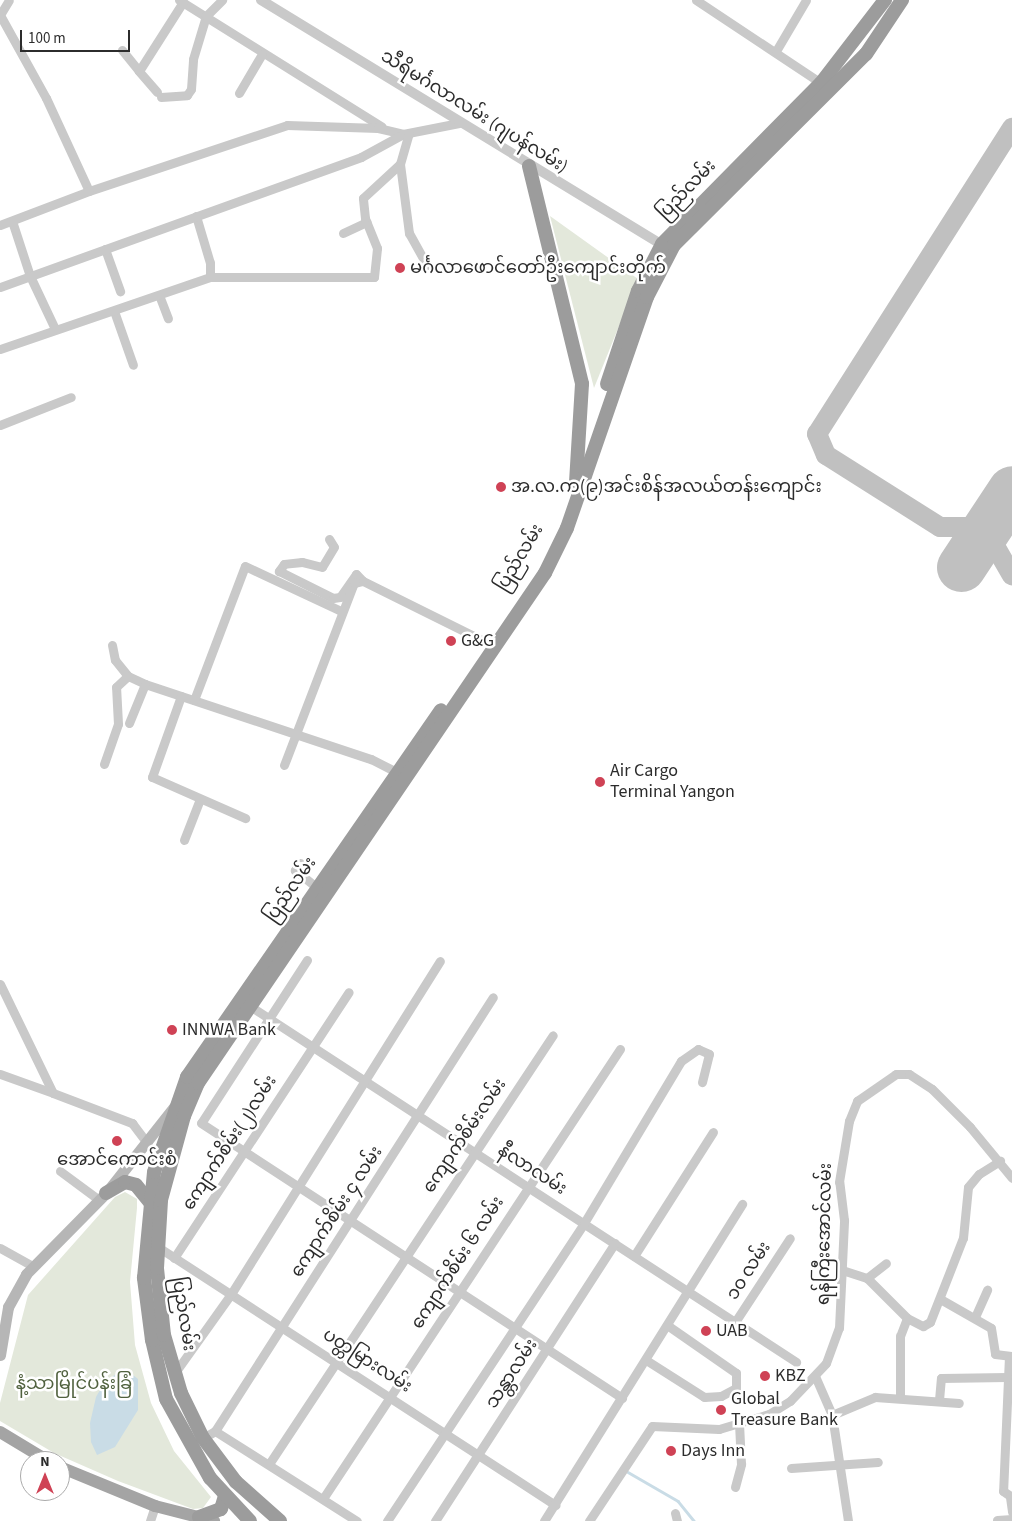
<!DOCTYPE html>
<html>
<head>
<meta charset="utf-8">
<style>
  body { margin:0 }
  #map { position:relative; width:1012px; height:1521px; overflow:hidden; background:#fff; font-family:"Source Sans 3","Noto Sans Myanmar",sans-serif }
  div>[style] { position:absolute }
  .green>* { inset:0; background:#e3e8db }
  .water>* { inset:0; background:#c9dce6 }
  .stream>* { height:2.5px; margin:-1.25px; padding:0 1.25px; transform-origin:1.25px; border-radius:1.25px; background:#c9dce6 }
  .taxiway>* { height:20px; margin:-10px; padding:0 10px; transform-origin:10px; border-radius:10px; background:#c0c0c0 }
  .runway>* { height:49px; margin:-24.5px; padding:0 24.5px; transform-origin:24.5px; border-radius:24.5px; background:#c0c0c0 }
  .minor>* { height:9px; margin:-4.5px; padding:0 4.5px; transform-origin:4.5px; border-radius:4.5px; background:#c9c9c9 }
  .tertiary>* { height:10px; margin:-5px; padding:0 5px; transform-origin:5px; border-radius:5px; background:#c9c9c9 }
  .secondary>* { height:11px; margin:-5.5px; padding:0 5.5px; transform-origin:5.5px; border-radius:5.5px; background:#b6b6b6 }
  .primary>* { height:12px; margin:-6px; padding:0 6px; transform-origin:6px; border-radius:6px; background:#a4a4a4 }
  .trunk>* { height:14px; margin:-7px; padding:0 7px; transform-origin:7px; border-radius:7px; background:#9c9c9c }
  .dots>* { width:14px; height:14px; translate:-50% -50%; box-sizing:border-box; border:2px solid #fff; border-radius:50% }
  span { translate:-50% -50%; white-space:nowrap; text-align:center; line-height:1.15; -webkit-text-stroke:5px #fff; paint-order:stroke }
  .street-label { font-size:18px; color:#2c2c2c }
  .poi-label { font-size:18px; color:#2c2c2c }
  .left { translate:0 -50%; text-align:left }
  .park-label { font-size:18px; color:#51623f }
  .north { position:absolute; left:20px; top:1451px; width:50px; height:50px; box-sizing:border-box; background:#fff; border:1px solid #ababab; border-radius:50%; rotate:0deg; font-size:14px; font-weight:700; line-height:20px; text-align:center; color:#2c2c2c }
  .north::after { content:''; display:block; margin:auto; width:18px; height:22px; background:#cf4255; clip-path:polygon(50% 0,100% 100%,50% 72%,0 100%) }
  .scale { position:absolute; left:20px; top:30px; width:110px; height:22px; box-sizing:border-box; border:2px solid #2c2c2c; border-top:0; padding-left:6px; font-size:15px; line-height:18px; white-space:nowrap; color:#2c2c2c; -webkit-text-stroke:4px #fff; paint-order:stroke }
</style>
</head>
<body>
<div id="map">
  <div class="green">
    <div style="clip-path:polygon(550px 216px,638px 279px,594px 388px)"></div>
    <div style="clip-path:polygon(125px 1192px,137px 1199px,137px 1208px,130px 1282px,135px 1345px,151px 1403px,174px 1451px,211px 1497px,203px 1508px,193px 1509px,118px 1481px,54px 1453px,0 1421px,0 1403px,28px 1295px,115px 1197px)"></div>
  </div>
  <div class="water">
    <div style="clip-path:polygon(124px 1368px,138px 1379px,138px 1410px,115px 1447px,97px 1455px,91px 1442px,90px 1423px,96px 1397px,104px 1383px)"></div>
  </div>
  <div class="stream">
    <div style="left:628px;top:1472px;width:58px;rotate:30.1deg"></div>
    <div style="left:678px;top:1501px;width:26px;rotate:51deg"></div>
  </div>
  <div class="taxiway">
    <div style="left:995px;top:515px;width:24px;rotate:150deg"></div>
    <div style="left:974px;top:527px;width:34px;rotate:180deg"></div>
    <div style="left:940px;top:527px;width:135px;rotate:-147.7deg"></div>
    <div style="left:826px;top:455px;width:23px;rotate:-113deg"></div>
    <div style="left:817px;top:434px;width:363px;rotate:-57.5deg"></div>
    <div style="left:995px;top:515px;width:31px;rotate:90deg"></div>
    <div style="left:995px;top:546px;width:34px;rotate:60deg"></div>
  </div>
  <div class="runway">
    <div style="left:961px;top:567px;width:92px;rotate:-56.5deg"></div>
  </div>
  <div class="minor">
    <div style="left:179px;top:0;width:239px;rotate:32deg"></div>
    <div style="left:696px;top:0;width:150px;rotate:33.6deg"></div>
    <div style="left:0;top:15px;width:95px;rotate:61deg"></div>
    <div style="left:46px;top:98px;width:102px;rotate:65.2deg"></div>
    <div style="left:89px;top:191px;width:209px;rotate:-18.4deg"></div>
    <div style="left:287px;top:125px;width:91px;rotate:1.9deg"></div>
    <div style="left:378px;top:128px;width:26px;rotate:13deg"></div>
    <div style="left:0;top:15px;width:17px;rotate:-59deg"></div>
    <div style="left:122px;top:50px;width:27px;rotate:51deg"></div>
    <div style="left:776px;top:51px;width:59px;rotate:-59.5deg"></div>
    <div style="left:157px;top:92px;width:28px;rotate:-131deg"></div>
    <div style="left:139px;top:71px;width:82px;rotate:-57.5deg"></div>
    <div style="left:239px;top:93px;width:45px;rotate:-59.5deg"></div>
    <div style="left:161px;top:97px;width:26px;rotate:-4deg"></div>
    <div style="left:187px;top:95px;width:7px;rotate:-56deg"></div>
    <div style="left:191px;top:89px;width:30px;rotate:-86deg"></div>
    <div style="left:193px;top:59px;width:45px;rotate:-73.2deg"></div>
    <div style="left:206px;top:16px;width:23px;rotate:-45deg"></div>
    <div style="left:400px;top:164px;width:70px;rotate:82.6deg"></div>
    <div style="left:409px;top:233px;width:37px;rotate:61deg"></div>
    <div style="left:196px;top:216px;width:49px;rotate:73.4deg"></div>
    <div style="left:210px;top:263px;width:14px;rotate:90deg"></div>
    <div style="left:12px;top:221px;width:58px;rotate:71.9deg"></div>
    <div style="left:30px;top:276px;width:59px;rotate:64.7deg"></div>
    <div style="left:0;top:225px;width:95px;rotate:-20.9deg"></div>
    <div style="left:343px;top:233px;width:26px;rotate:-25deg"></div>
    <div style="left:105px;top:249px;width:45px;rotate:70.3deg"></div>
    <div style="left:0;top:287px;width:384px;rotate:-19.8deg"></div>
    <div style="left:361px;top:157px;width:48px;rotate:-28.7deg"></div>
    <div style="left:403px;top:134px;width:57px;rotate:-11.1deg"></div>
    <div style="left:159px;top:295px;width:25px;rotate:69deg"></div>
    <div style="left:114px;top:311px;width:57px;rotate:70.6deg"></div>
    <div style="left:0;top:349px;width:222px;rotate:-18.9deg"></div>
    <div style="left:210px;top:277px;width:164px"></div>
    <div style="left:374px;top:277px;width:29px;rotate:-84deg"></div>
    <div style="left:377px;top:248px;width:32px;rotate:-112deg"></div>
    <div style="left:365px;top:218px;width:20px;rotate:-96deg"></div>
    <div style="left:363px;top:198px;width:50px;rotate:-42.6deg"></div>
    <div style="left:400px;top:164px;width:32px;rotate:-74deg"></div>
    <div style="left:0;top:425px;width:76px;rotate:-21.5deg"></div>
    <div style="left:329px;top:539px;width:9px;rotate:58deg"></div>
    <div style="left:334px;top:547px;width:23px;rotate:121deg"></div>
    <div style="left:322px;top:567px;width:21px;rotate:-166deg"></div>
    <div style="left:302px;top:562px;width:18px;rotate:174deg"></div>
    <div style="left:284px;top:564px;width:9px;rotate:126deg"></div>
    <div style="left:279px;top:571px;width:60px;rotate:26.6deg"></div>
    <div style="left:333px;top:598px;width:7px;rotate:-8deg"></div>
    <div style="left:340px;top:597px;width:28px;rotate:-55deg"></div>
    <div style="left:356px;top:574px;width:10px;rotate:45deg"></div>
    <div style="left:112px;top:645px;width:15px;rotate:79deg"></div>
    <div style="left:115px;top:660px;width:21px;rotate:51deg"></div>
    <div style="left:128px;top:676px;width:19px;rotate:25deg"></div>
    <div style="left:145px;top:684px;width:238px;rotate:18.4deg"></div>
    <div style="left:371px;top:759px;width:30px;rotate:27deg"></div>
    <div style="left:181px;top:696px;width:86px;rotate:109.7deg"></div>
    <div style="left:152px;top:777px;width:102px;rotate:23.8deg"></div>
    <div style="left:194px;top:700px;width:143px;rotate:-69.2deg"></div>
    <div style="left:245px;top:566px;width:106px;rotate:25.1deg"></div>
    <div style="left:129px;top:723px;width:42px;rotate:-67.7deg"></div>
    <div style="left:104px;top:764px;width:42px;rotate:-70.7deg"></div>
    <div style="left:118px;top:724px;width:37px;rotate:-93deg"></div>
    <div style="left:116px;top:687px;width:16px;rotate:-43deg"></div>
    <div style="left:284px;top:765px;width:195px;rotate:-69deg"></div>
    <div style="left:354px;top:583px;width:9px;rotate:-13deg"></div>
    <div style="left:363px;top:581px;width:140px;rotate:26.4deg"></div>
    <div style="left:184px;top:840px;width:44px;rotate:-68.7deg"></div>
    <div style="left:300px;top:863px;width:9px;rotate:126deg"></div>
    <div style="left:295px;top:870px;width:26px;rotate:39deg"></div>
    <div style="left:307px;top:960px;width:194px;rotate:123deg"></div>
    <div style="left:201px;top:1123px;width:503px;rotate:33.15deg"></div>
    <div style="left:0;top:984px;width:121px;rotate:64.1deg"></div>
    <div style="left:53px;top:1093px;width:85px;rotate:20.8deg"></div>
    <div style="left:132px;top:1123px;width:26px;rotate:53deg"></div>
    <div style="left:250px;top:1006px;width:652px;rotate:33.1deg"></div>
    <div style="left:0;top:1074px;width:56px;rotate:19.7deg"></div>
    <div style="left:60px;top:1171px;width:49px;rotate:36.6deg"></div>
    <div style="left:158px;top:1247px;width:474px;rotate:33deg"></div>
    <div style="left:0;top:1248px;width:38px;rotate:29deg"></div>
    <div style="left:634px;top:1256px;width:147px;rotate:-57.5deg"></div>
    <div style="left:174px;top:1258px;width:318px;rotate:-56.7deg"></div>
    <div style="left:842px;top:1270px;width:26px;rotate:18deg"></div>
    <div style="left:867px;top:1278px;width:57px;rotate:45deg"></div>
    <div style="left:907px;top:1318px;width:19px;rotate:111deg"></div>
    <div style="left:900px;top:1336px;width:62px;rotate:90deg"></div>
    <div style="left:867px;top:1278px;width:24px;rotate:-38deg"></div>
    <div style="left:942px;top:1300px;width:56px;rotate:29.7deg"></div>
    <div style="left:991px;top:1328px;width:26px;rotate:81deg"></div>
    <div style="left:995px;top:1354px;width:17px;rotate:7deg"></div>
    <div style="left:975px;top:1317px;width:30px;rotate:-66deg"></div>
    <div style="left:907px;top:1318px;width:18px;rotate:27deg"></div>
    <div style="left:923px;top:1326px;width:8px;rotate:-30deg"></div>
    <div style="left:930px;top:1322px;width:90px;rotate:-68.6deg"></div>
    <div style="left:963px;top:1238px;width:51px;rotate:-84.4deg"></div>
    <div style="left:968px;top:1187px;width:17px;rotate:-50deg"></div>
    <div style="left:979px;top:1174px;width:25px;rotate:-32deg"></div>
    <div style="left:735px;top:1322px;width:100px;rotate:-56.8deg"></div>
    <div style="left:1009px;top:1356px;width:135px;rotate:92.5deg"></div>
    <div style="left:1003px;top:1491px;width:11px;rotate:34deg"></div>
    <div style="left:646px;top:1360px;width:69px;rotate:32.5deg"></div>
    <div style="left:704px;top:1397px;width:17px;rotate:-3deg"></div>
    <div style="left:721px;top:1396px;width:17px;rotate:-28deg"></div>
    <div style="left:736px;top:1388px;width:15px;rotate:-90deg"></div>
    <div style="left:736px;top:1373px;width:84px;rotate:-145.2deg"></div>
    <div style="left:174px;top:1374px;width:98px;rotate:-54.5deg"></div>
    <div style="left:231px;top:1294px;width:393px;rotate:-57.9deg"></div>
    <div style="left:815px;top:1376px;width:43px;rotate:66.4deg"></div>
    <div style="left:832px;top:1415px;width:107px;rotate:81.4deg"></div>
    <div style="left:939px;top:1400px;width:22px;rotate:-85deg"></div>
    <div style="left:941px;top:1378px;width:66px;rotate:-0.9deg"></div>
    <div style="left:832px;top:1415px;width:47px;rotate:-22.7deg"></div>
    <div style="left:875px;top:1397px;width:84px;rotate:4.1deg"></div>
    <div style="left:215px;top:1431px;width:168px;rotate:32.4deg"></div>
    <div style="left:203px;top:1438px;width:14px;rotate:-30deg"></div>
    <div style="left:215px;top:1431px;width:515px;rotate:-57.36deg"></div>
    <div style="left:269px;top:1464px;width:514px;rotate:-56.5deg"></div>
    <div style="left:791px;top:1468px;width:87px;rotate:-3.9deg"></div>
    <div style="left:735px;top:1487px;width:24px;rotate:-75deg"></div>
    <div style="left:741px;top:1464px;width:41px;rotate:-92.8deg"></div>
    <div style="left:324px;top:1497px;width:537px;rotate:-56.55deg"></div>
    <div style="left:1010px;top:1497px;width:15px;rotate:82deg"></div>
    <div style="left:675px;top:1513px;width:8px;rotate:76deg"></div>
    <div style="left:997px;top:1520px;width:15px;rotate:-4deg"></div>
    <div style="left:150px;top:1521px;width:16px;rotate:-72deg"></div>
    <div style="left:387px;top:1521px;width:357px;rotate:-56.5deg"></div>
    <div style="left:584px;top:1223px;width:189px;rotate:-59.1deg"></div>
    <div style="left:681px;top:1061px;width:21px;rotate:-35deg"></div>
    <div style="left:698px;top:1049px;width:12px;rotate:24deg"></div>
    <div style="left:709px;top:1054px;width:29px;rotate:104deg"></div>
    <div style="left:435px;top:1521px;width:331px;rotate:-57.1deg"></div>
    <div style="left:544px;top:1521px;width:374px;rotate:-58deg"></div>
    <div style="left:589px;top:1521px;width:114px;rotate:-56.4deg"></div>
    <div style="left:652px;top:1426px;width:67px;rotate:2.6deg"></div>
    <div style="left:719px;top:1429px;width:52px;rotate:-16.7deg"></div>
    <div style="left:769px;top:1414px;width:25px;rotate:-32deg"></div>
    <div style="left:790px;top:1401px;width:52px;rotate:-46.5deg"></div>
    <div style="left:826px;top:1363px;width:37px;rotate:-70deg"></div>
    <div style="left:839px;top:1328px;width:108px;rotate:-87.3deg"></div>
    <div style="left:844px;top:1220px;width:38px;rotate:-97deg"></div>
    <div style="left:839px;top:1182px;width:62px;rotate:-80.7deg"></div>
    <div style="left:849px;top:1121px;width:22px;rotate:-68deg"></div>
    <div style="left:857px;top:1101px;width:47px;rotate:-34.7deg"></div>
    <div style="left:896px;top:1074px;width:13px"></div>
    <div style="left:909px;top:1074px;width:27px;rotate:33deg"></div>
    <div style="left:932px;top:1089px;width:54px;rotate:45deg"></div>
    <div style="left:970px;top:1127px;width:66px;rotate:50.5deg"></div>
  </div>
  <div class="tertiary">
    <div style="left:261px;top:0;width:474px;rotate:31.4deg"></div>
  </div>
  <div class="secondary">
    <div style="left:0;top:1355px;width:49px;rotate:-80.5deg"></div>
    <div style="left:8px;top:1307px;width:38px;rotate:-61deg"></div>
    <div style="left:26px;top:1274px;width:114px;rotate:-45.4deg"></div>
    <div style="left:106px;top:1193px;width:110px;rotate:-51.7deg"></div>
  </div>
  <div class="primary">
    <div style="left:0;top:1432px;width:56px;rotate:31.1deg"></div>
    <div style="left:60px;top:1467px;width:103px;rotate:22.3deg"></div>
    <div style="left:155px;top:1506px;width:61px;rotate:14.3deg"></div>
  </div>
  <div class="trunk">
    <div style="left:529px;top:166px;width:224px;rotate:76.3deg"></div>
    <div style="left:582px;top:384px;width:97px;rotate:93.5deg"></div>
    <div style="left:607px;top:384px;width:98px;rotate:-71.6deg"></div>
    <div style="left:638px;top:291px;width:53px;rotate:-62.9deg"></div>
    <div style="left:662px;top:244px;width:226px;rotate:-45.4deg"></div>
    <div style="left:821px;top:83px;width:105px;rotate:-52.4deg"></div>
    <div style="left:106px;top:1193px;width:22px;rotate:-30deg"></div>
    <div style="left:125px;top:1182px;width:11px;rotate:15deg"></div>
    <div style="left:136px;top:1185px;width:21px;rotate:51deg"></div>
    <div style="left:199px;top:1517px;width:23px;rotate:-20deg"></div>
    <div style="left:221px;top:1509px;width:14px;rotate:-73deg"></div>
    <div style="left:250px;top:1521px;width:59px;rotate:-132.9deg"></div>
    <div style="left:210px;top:1478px;width:90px;rotate:-119.1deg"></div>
    <div style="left:166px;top:1399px;width:61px;rotate:-103.3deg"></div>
    <div style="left:152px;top:1340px;width:63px;rotate:-97.4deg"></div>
    <div style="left:144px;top:1278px;width:106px;rotate:-84.6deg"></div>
    <div style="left:154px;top:1172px;width:101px;rotate:-70.8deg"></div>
    <div style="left:187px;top:1077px;width:446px;rotate:-55.3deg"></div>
    <div style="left:280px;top:1521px;width:59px;rotate:-138.4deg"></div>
    <div style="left:236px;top:1482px;width:55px;rotate:-126.9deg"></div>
    <div style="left:203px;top:1438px;width:50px;rotate:-116.1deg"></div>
    <div style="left:181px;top:1393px;width:60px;rotate:-106.3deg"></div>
    <div style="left:164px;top:1335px;width:67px;rotate:-96deg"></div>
    <div style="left:157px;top:1268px;width:68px;rotate:-86.6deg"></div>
    <div style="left:161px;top:1200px;width:87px;rotate:-74.7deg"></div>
    <div style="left:184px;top:1116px;width:36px;rotate:-67deg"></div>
    <div style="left:198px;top:1083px;width:617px;rotate:-55.77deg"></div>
    <div style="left:545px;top:573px;width:50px;rotate:-63.9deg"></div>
    <div style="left:567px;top:528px;width:244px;rotate:-70.9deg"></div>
    <div style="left:647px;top:297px;width:59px;rotate:-62.6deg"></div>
    <div style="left:674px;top:245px;width:271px;rotate:-44.9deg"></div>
    <div style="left:866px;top:54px;width:65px;rotate:-56.3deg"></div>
  </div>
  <div class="dots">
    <div style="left:400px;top:268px;background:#cf4255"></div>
    <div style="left:501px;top:487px;background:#cf4255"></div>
    <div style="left:451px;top:641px;background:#cf4255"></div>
    <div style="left:600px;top:782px;background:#cf4255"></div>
    <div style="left:172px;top:1030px;background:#cf4255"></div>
    <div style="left:117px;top:1141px;background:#cf4255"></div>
    <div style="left:706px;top:1331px;background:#cf4255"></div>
    <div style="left:765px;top:1376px;background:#cf4255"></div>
    <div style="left:721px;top:1410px;background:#cf4255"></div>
    <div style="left:671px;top:1451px;background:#cf4255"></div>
  </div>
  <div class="street-label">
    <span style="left:474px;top:112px;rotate:32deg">သီရိမင်္ဂလာလမ်း (ဂျပန်လမ်း)</span>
    <span style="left:687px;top:190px;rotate:-46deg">ပြည်လမ်း</span>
    <span style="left:520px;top:558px;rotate:-59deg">ပြည်လမ်း</span>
    <span style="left:291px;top:890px;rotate:-55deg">ပြည်လမ်း</span>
    <span style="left:465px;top:1136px;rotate:-56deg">ကျောက်စိမ်းလမ်း</span>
    <span style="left:230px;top:1143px;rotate:-57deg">ကျောက်စိမ်း(၂)လမ်း</span>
    <span style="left:532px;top:1170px;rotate:33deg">နီလာလမ်း</span>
    <span style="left:337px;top:1212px;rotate:-57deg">ကျောက်စိမ်း ၄ လမ်း</span>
    <span style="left:825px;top:1234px;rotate:-89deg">ရန်ကြီးအောင်လမ်း</span>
    <span style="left:458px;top:1263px;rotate:-57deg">ကျောက်စိမ်း ၆ လမ်း</span>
    <span style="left:749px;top:1271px;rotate:-57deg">၁၀ လမ်း</span>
    <span style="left:183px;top:1314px;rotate:81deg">ပြည်လမ်း</span>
    <span style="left:367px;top:1361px;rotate:33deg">ပတ္တမြားလမ်း</span>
    <span style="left:512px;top:1374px;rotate:-57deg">သန္တာလမ်း</span>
  </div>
  <div class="poi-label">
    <span class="left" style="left:410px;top:268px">မင်္ဂလာဖောင်တော်ဦးကျောင်းတိုက်</span>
    <span class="left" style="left:511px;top:487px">အ.လ.က(၉)အင်းစိန်အလယ်တန်းကျောင်း</span>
    <span class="left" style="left:461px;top:641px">G&amp;G</span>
    <span class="left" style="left:610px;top:782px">Air Cargo<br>Terminal Yangon</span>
    <span class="left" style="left:182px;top:1030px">INNWA Bank</span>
    <span style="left:117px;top:1160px">အောင်ကောင်းစံ</span>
    <span class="left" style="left:716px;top:1331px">UAB</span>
    <span class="left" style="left:775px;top:1376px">KBZ</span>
    <span class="left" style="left:731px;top:1410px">Global<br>Treasure Bank</span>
    <span class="left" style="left:681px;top:1451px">Days Inn</span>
  </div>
  <div class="park-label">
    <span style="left:74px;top:1384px">နံ့သာမြိုင်ပန်းခြံ</span>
  </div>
  <div class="north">N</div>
  <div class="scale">100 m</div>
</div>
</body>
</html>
